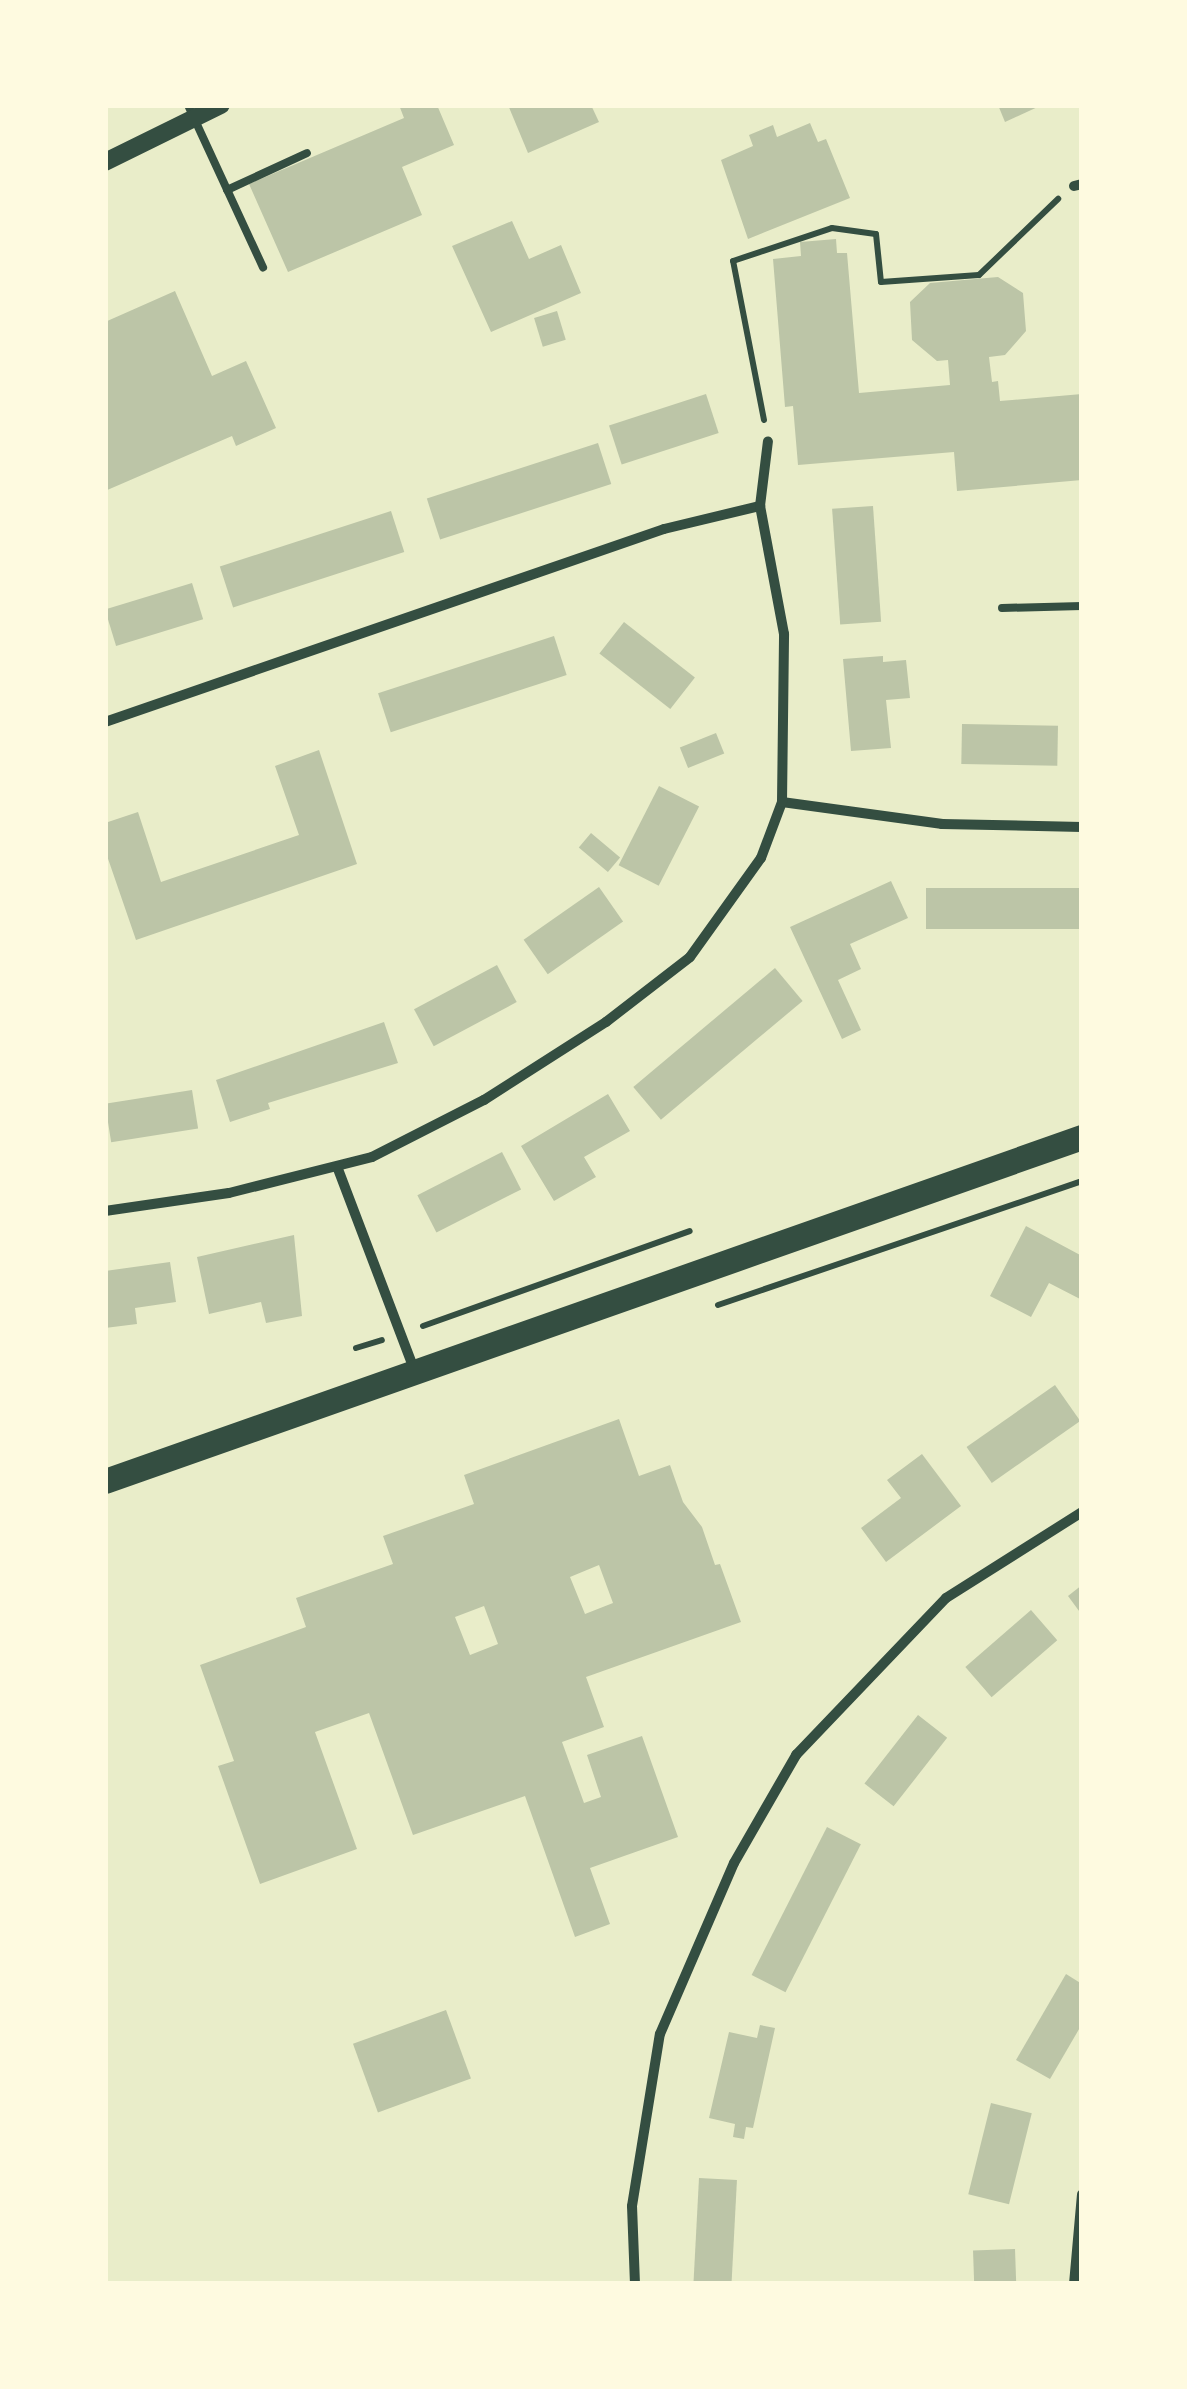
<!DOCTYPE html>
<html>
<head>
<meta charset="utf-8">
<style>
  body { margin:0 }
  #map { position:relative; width:1187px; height:2389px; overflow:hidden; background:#e9edc9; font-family:Poppins,sans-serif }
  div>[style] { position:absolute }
  .building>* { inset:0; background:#bcc5a7; transform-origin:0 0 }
  .path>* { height:6px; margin:-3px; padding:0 3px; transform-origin:3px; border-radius:3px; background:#344e41 }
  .service>* { height:8px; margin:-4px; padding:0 4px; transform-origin:4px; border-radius:4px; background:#344e41 }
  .minor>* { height:10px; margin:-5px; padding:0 5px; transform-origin:5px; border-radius:5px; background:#344e41 }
  .tertiary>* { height:18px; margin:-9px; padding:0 9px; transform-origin:9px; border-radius:9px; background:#344e41 }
  .primary>* { height:25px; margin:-12.5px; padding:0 12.5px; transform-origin:12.5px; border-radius:12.5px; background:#344e41 }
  span { translate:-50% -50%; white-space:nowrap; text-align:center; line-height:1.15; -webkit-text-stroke:10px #fefae0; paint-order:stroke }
  .frame { position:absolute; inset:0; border:108px solid #fefae0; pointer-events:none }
</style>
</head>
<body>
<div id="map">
  <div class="building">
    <div style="clip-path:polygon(399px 105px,437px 105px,454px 145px,402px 167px,422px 215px,288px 272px,249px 184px,404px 118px)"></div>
    <div style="clip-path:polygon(508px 105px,591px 105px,599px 122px,528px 153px)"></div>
    <div style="clip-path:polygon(998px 105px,1042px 105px,1005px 122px)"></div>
    <div style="clip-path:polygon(810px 123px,818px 142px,826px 139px,850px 198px,748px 239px,721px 160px,753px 146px,749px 135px,773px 125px,777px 137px)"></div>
    <div style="clip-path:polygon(512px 221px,529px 259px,561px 245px,581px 293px,491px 332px,452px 246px)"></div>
    <div style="clip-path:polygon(836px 239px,837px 253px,847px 253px,859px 393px,950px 385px,948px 360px,937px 361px,912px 340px,910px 302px,930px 283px,998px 277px,1023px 293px,1026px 331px,1005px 355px,989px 357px,992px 382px,998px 381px,1000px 401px,1082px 394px,1082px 480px,957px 491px,954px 452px,798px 465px,793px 406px,785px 407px,773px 259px,801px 256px,800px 242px)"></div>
    <div style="clip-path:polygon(175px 291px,212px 376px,246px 361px,276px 428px,236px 446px,232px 436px,105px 491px,105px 322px)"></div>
    <div style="left:557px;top:311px;width:30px;height:24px;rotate:73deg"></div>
    <div style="left:706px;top:394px;width:41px;height:102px;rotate:72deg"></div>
    <div style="left:598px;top:443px;width:43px;height:180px;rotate:72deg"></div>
    <div style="left:873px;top:506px;width:116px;height:41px;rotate:86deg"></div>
    <div style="left:391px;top:511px;width:43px;height:180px;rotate:72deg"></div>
    <div style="left:192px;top:583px;width:38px;height:91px;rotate:73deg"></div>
    <div style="left:624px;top:622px;width:90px;height:40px;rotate:38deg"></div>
    <div style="left:554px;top:636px;width:41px;height:185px;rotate:72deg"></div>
    <div style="clip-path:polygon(883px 656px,883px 662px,906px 660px,910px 698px,886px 700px,891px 748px,851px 751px,843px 659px)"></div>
    <div style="left:962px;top:724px;width:96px;height:40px;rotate:1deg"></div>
    <div style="left:716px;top:733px;width:22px;height:39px;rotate:68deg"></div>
    <div style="clip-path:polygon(319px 750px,357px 864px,136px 940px,105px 850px,105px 823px,138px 812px,161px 882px,299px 835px,275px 766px)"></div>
    <div style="left:659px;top:786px;width:45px;height:89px;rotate:27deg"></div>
    <div style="left:591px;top:833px;width:38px;height:19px;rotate:40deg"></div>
    <div style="clip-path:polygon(891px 881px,908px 918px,850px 944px,861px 969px,838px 980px,861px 1030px,842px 1039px,790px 927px)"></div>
    <div style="left:599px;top:887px;width:42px;height:92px;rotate:55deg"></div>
    <div style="left:1082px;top:888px;width:41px;height:156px;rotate:90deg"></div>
    <div style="left:497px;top:965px;width:42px;height:94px;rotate:62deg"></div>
    <div style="left:775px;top:968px;width:43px;height:185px;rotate:50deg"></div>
    <div style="clip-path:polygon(384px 1022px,398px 1063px,268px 1103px,270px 1109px,230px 1122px,216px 1080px)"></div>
    <div style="left:192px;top:1090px;width:39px;height:88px;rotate:81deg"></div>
    <div style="clip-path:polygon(608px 1094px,630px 1131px,584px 1157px,596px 1177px,554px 1201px,521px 1146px)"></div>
    <div style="left:502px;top:1152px;width:42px;height:95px;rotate:63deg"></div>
    <div style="clip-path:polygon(1026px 1226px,1082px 1256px,1082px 1300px,1049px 1283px,1031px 1317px,990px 1296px)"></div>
    <div style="clip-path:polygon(294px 1235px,302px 1316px,266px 1323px,261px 1302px,209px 1314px,197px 1257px)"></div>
    <div style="clip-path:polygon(170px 1262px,176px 1302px,135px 1308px,137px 1324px,105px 1328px,105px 1271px)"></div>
    <div style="left:1055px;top:1385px;width:44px;height:108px;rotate:55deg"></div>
    <div style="clip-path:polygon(evenodd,619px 1419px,639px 1476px,670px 1465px,683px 1502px,702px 1527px,715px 1565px,720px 1564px,741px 1622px,586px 1677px,604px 1727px,562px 1742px,584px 1803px,601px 1797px,587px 1755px,642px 1736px,678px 1837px,590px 1868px,610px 1924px,575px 1937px,525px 1796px,413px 1835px,369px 1713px,315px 1732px,357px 1849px,260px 1884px,218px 1766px,234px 1761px,200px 1665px,306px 1627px,296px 1598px,393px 1564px,383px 1536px,474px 1504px,464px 1475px,619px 1419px,599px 1565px,613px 1603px,585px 1614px,570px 1577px,599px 1565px,619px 1419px,484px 1606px,498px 1644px,470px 1655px,455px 1617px,484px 1606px)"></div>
    <div style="clip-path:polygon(922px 1454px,961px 1506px,886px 1562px,861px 1528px,901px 1498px,887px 1480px)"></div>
    <div style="clip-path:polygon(1082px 1585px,1082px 1615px,1068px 1596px)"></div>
    <div style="left:1031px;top:1610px;width:40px;height:87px;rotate:49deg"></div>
    <div style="left:918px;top:1715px;width:37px;height:87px;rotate:38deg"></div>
    <div style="left:827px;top:1827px;width:38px;height:166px;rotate:27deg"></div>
    <div style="clip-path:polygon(1066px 1974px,1082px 1984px,1082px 2024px,1050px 2079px,1016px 2060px)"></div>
    <div style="left:446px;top:2010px;width:73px;height:99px;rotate:70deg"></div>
    <div style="clip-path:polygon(760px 2025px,775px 2028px,753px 2128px,746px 2127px,744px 2139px,733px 2137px,735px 2124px,709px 2118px,729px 2032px,757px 2038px)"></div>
    <div style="left:991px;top:2103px;width:42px;height:94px;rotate:14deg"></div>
    <div style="left:699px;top:2178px;width:38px;height:106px;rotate:3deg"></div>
    <div style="left:1015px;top:2249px;width:35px;height:42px;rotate:88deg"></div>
  </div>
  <div class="path">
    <div style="left:764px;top:420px;width:162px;rotate:-101deg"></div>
    <div style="left:733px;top:261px;width:104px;rotate:-18.4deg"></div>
    <div style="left:832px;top:228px;width:44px;rotate:7.8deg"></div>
    <div style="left:876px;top:234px;width:48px;rotate:84.1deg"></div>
    <div style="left:881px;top:282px;width:98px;rotate:-4.1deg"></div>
    <div style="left:979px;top:275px;width:110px;rotate:-43.9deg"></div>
    <div style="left:718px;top:1305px;width:385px;rotate:-18.8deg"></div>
    <div style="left:423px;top:1326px;width:283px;rotate:-19.6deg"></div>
    <div style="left:356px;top:1348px;width:27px;rotate:-17deg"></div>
  </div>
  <div class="service">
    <div style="left:188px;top:105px;width:179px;rotate:65.2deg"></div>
    <div style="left:227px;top:190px;width:88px;rotate:-24.8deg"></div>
    <div style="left:1002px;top:608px;width:80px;rotate:-1.4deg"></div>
  </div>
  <div class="minor">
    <div style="left:1074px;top:186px;width:8px;rotate:-14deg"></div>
    <div style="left:105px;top:722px;width:591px;rotate:-19.05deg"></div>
    <div style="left:664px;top:529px;width:99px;rotate:-13.5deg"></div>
    <div style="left:782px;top:802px;width:162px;rotate:7.8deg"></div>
    <div style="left:942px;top:824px;width:140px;rotate:1.2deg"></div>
    <div style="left:338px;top:1169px;width:214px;rotate:69.2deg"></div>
    <div style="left:105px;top:1211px;width:125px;rotate:-8.3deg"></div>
    <div style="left:229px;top:1193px;width:147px;rotate:-14.1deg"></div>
    <div style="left:372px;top:1157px;width:126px;rotate:-27deg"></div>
    <div style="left:484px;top:1100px;width:145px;rotate:-32.6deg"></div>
    <div style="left:606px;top:1022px;width:106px;rotate:-37.7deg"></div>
    <div style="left:690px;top:957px;width:122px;rotate:-54.4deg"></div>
    <div style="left:761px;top:858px;width:60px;rotate:-69.4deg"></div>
    <div style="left:782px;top:802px;width:168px;rotate:-89.3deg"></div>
    <div style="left:784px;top:634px;width:130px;rotate:-100.6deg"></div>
    <div style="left:760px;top:506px;width:65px;rotate:-83deg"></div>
    <div style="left:635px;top:2284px;width:78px;rotate:-92.2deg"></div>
    <div style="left:632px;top:2206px;width:174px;rotate:-80.8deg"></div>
    <div style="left:660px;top:2034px;width:186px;rotate:-66.6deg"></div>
    <div style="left:734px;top:1863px;width:125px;rotate:-60.1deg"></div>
    <div style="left:796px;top:1755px;width:217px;rotate:-46.3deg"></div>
    <div style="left:946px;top:1598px;width:161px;rotate:-32.3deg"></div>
    <div style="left:1074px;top:2284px;width:90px;rotate:-84.9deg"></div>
  </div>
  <div class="tertiary">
    <div style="left:105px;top:162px;width:129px;rotate:-26.2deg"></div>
  </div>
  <div class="primary">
    <div style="left:105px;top:1481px;width:1036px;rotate:-19.4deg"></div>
  </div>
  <div class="frame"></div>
</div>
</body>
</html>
